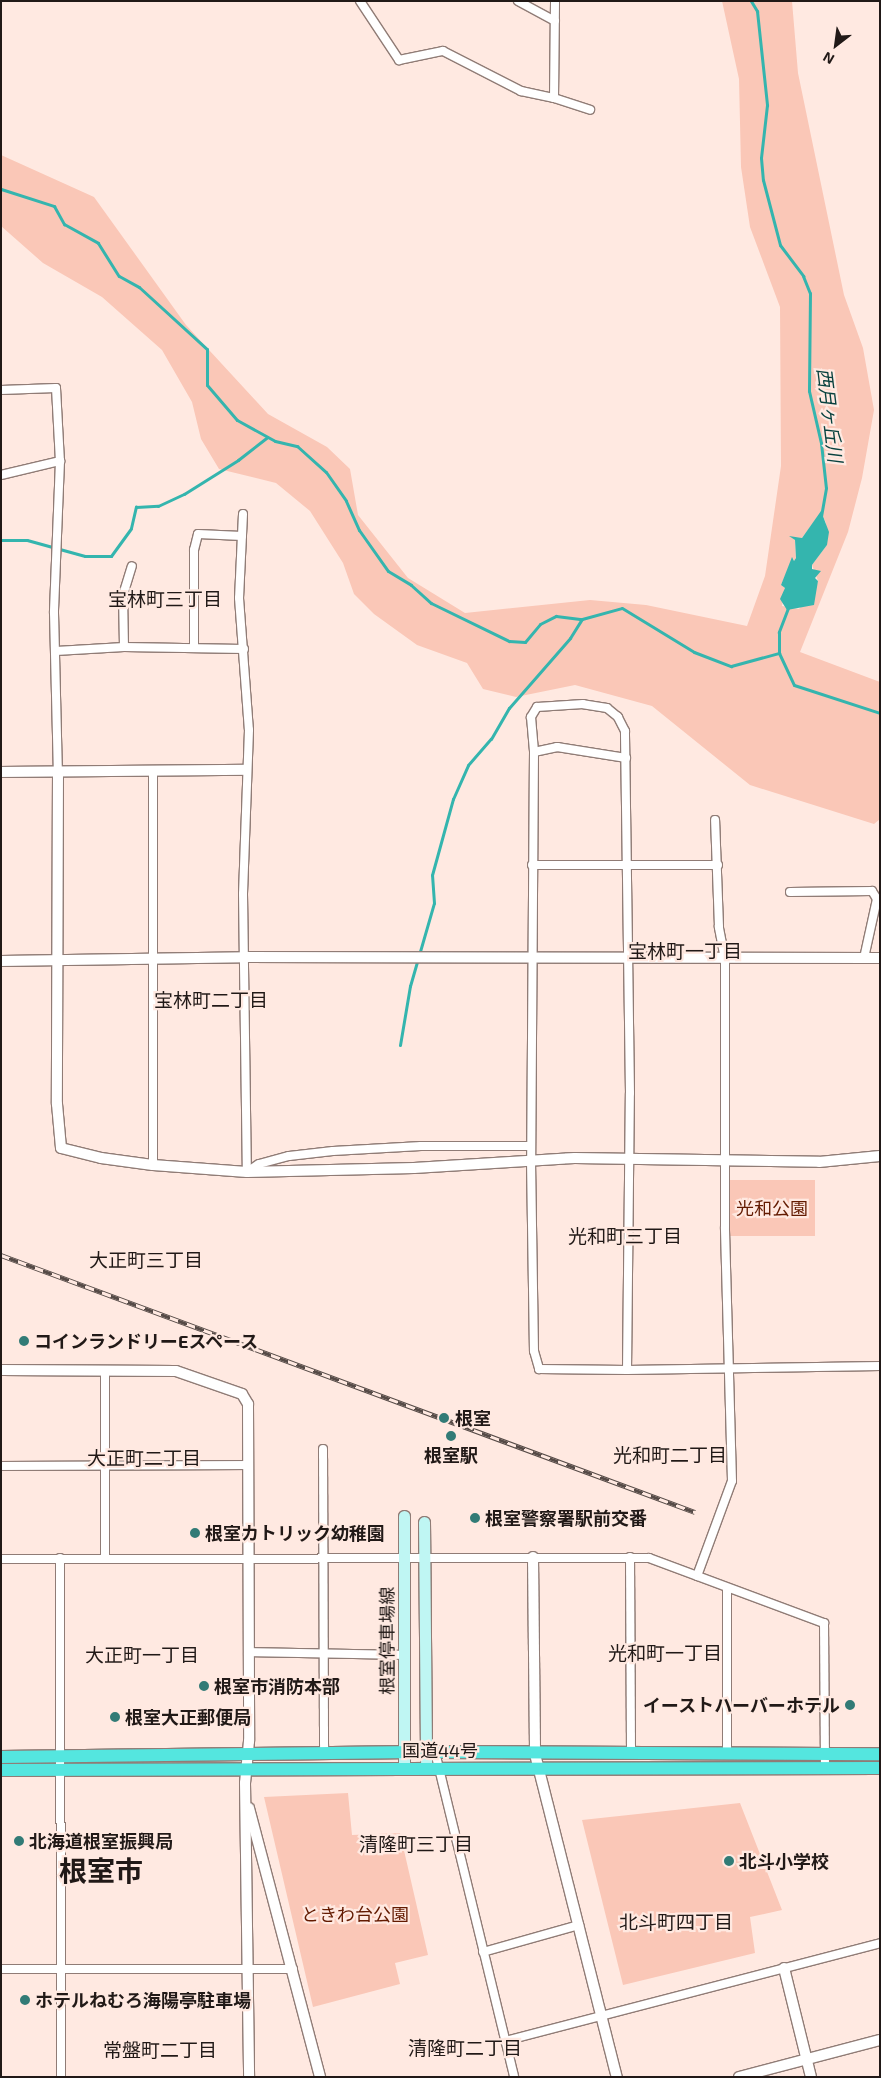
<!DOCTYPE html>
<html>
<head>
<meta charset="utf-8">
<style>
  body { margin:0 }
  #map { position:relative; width:881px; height:2078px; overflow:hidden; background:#ffe9e1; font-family:"Exo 2","Noto Sans JP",sans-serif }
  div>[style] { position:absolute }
  .green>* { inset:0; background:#fac7b7; transform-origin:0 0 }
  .water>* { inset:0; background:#34b5ae }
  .stream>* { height:3px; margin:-1.5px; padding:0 1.5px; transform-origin:1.5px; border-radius:1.5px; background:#34b5ae }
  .roads { filter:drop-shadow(1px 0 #907c76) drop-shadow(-1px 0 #907c76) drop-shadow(0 1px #907c76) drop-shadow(0 -1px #907c76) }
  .minor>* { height:8px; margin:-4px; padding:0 4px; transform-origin:4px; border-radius:4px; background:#fff }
  .tertiary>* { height:10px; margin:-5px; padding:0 5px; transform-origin:5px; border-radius:5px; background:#fff }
  .secondary>* { height:11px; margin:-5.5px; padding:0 5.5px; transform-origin:5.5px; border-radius:5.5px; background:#bff6f3 }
  .trunk>* { height:12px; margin:-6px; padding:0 6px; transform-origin:6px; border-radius:6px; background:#54e6df }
  .rail>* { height:5px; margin-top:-2.5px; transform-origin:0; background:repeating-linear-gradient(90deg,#ffe9e1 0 9px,#564b47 0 18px); box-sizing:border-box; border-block:1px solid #564b47 }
  .dots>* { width:14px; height:14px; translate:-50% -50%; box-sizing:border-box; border:2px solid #ffe9e1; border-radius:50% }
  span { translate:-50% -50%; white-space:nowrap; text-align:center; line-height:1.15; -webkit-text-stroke:4.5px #ffe9e1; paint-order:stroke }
  .park-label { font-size:18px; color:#631a00 }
  .poi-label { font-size:18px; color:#211917; font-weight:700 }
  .left { translate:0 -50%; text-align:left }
  .right { translate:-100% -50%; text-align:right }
  .street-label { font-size:18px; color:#211917 }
  .water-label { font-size:19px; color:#09423f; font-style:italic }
  .neighbourhood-label { font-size:19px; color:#211917 }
  .town-label { font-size:28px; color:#211917; font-weight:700 }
  .frame { position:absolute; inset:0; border:2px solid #211917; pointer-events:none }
  .north { position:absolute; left:811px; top:20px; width:50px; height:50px; -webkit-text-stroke:4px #ffe9e1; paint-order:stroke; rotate:210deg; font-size:14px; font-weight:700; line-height:20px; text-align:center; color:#211917 }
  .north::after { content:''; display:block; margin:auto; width:18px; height:22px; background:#211917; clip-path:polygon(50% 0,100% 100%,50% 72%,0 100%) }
</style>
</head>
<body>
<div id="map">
  <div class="green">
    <div style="clip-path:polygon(evenodd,722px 1px,792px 1px,798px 73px,844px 295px,863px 348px,874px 410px,862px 478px,848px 532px,800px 652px,880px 682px,880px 819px,874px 824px,750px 785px,652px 706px,575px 685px,516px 697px,483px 689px,467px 663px,417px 645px,374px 614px,354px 594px,343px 563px,310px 511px,276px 483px,219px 469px,201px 439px,192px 402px,162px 350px,102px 297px,43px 263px,1px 226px,1px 155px,94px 197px,186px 325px,268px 414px,327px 447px,350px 469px,358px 515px,408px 578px,465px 613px,590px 600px,646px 605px,747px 626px,765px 576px,781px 466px,780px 307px,750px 227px,741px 167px,739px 79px,722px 1px,821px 512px,826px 523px,827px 545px,812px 565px,818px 581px,816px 587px,799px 609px,782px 606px,785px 588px,781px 585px,793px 558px,794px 561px,796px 558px,795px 540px,791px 537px,802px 538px,821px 512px)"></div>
    <div style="left:729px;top:1180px;width:86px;height:56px"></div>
    <div style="clip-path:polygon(348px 1793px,352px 1835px,400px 1833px,428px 1955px,395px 1963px,400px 1984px,313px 2007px,264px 1797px)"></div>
    <div style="clip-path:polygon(740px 1803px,782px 1910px,750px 1917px,755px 1953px,623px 1985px,582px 1820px)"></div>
  </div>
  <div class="water">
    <div style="clip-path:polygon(821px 511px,829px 532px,827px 545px,812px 565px,812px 569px,821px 571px,815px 578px,818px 581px,814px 605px,787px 610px,780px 599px,785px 588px,781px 585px,792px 557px,794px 561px,796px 558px,795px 540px,789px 536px,802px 538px)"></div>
  </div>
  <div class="stream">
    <div style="left:751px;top:1px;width:12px;rotate:59deg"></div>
    <div style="left:757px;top:11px;width:95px;rotate:83.9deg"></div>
    <div style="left:767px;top:105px;width:53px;rotate:96.5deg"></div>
    <div style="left:761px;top:158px;width:22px;rotate:85deg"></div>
    <div style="left:763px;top:180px;width:67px;rotate:75.3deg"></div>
    <div style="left:780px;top:245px;width:39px;rotate:53deg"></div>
    <div style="left:803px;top:276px;width:18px;rotate:68deg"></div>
    <div style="left:810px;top:293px;width:98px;rotate:90.6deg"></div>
    <div style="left:809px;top:391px;width:53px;rotate:77deg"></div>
    <div style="left:821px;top:443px;width:45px;rotate:83.7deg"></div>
    <div style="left:826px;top:488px;width:28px;rotate:100deg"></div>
    <div style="left:1px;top:189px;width:56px;rotate:17.8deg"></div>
    <div style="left:54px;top:206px;width:21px;rotate:61deg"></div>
    <div style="left:64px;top:224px;width:39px;rotate:29deg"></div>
    <div style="left:98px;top:243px;width:39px;rotate:58deg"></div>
    <div style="left:119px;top:276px;width:23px;rotate:29deg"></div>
    <div style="left:139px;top:287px;width:92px;rotate:42.4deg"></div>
    <div style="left:207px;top:349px;width:36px;rotate:90deg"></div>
    <div style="left:207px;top:385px;width:46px;rotate:49.4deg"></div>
    <div style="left:237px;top:420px;width:43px;rotate:28.9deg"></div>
    <div style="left:275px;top:441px;width:23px;rotate:13deg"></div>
    <div style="left:297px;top:446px;width:39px;rotate:42deg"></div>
    <div style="left:326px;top:472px;width:35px;rotate:55deg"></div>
    <div style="left:346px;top:501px;width:32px;rotate:66deg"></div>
    <div style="left:359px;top:530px;width:50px;rotate:54.7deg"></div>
    <div style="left:388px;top:571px;width:27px;rotate:31deg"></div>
    <div style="left:411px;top:585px;width:27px;rotate:42deg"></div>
    <div style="left:431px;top:603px;width:87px;rotate:26deg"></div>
    <div style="left:509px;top:641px;width:16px;rotate:4deg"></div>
    <div style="left:525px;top:642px;width:23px;rotate:-50deg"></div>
    <div style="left:540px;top:624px;width:18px;rotate:-27deg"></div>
    <div style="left:556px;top:616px;width:26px;rotate:7deg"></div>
    <div style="left:582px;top:619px;width:41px;rotate:-15.4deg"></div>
    <div style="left:622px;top:608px;width:84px;rotate:31.4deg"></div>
    <div style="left:694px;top:652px;width:40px;rotate:21deg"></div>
    <div style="left:731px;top:666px;width:50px;rotate:-15.2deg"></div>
    <div style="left:1px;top:540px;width:26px"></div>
    <div style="left:27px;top:540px;width:60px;rotate:15.4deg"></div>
    <div style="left:85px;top:556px;width:26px"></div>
    <div style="left:111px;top:556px;width:34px;rotate:-54deg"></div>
    <div style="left:131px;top:528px;width:22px;rotate:-77deg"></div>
    <div style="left:136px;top:507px;width:22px;rotate:-3deg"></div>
    <div style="left:158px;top:506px;width:29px;rotate:-25deg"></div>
    <div style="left:184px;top:494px;width:64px;rotate:-32.2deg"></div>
    <div style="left:238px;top:460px;width:37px;rotate:-38deg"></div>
    <div style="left:788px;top:608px;width:26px;rotate:111deg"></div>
    <div style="left:779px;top:632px;width:21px;rotate:90deg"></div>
    <div style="left:779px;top:653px;width:35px;rotate:65deg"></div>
    <div style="left:794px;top:685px;width:90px;rotate:18deg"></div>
    <div style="left:400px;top:1045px;width:60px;rotate:-80.4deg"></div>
    <div style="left:410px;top:986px;width:86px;rotate:-73.9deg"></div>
    <div style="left:434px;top:903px;width:28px;rotate:-94deg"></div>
    <div style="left:432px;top:875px;width:79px;rotate:-74.6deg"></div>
    <div style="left:453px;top:799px;width:37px;rotate:-66deg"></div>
    <div style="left:468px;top:765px;width:35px;rotate:-49deg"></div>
    <div style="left:491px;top:739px;width:36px;rotate:-60deg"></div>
    <div style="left:509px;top:708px;width:93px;rotate:-48.9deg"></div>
    <div style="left:570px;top:638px;width:22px;rotate:-58deg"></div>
  </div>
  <div class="roads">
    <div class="minor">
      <div style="left:360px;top:1px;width:71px;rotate:56.5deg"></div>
      <div style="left:399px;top:60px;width:45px;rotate:-11.6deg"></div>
      <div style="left:443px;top:51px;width:88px;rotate:27.1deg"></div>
      <div style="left:521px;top:91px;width:34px;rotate:12deg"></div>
      <div style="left:554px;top:98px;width:97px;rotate:-89.4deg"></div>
      <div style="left:518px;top:1px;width:42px;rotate:28.4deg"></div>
      <div style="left:554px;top:98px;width:38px;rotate:18deg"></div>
      <div style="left:1px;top:390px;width:55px;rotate:-2.1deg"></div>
      <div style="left:56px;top:388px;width:73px;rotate:86.9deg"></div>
      <div style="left:60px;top:461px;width:152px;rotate:92.3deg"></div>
      <div style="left:54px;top:613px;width:159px;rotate:88.6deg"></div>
      <div style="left:1px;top:475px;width:61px;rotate:-13.3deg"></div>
      <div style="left:243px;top:514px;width:84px;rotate:92.7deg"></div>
      <div style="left:239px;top:598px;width:132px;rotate:85.7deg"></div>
      <div style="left:249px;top:730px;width:164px;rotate:92.1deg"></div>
      <div style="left:243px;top:894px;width:278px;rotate:89.2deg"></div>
      <div style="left:124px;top:647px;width:52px;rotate:-91.1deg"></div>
      <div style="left:123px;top:595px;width:30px;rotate:-73deg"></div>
      <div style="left:194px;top:648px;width:98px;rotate:-90deg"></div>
      <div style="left:194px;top:550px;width:16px;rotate:-76deg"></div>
      <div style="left:198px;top:534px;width:44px;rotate:2.6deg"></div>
      <div style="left:56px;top:651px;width:68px;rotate:-3.4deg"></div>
      <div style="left:124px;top:647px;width:120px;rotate:1deg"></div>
      <div style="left:534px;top:752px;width:24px;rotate:-12deg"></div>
      <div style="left:557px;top:747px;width:70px;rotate:9.1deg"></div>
      <div style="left:153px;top:773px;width:392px;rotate:90deg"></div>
      <div style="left:532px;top:865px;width:186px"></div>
      <div style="left:790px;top:892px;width:82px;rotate:-0.7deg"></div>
      <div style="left:872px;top:891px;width:9px;rotate:58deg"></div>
      <div style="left:877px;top:899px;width:60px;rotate:102.4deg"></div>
      <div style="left:247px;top:1172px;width:14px;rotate:-34deg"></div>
      <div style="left:259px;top:1164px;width:31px;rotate:-15deg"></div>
      <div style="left:289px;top:1156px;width:44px;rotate:-6.5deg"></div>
      <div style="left:333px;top:1151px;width:88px;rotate:-3.3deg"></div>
      <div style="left:421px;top:1146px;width:110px"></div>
      <div style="left:105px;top:1370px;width:189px;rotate:90deg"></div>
      <div style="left:627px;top:1370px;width:277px;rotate:-89.4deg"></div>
      <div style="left:630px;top:1093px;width:362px;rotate:-90.8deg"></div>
      <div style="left:625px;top:731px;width:16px;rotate:-117deg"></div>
      <div style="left:618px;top:717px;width:14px;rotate:-141deg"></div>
      <div style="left:607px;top:708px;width:24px;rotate:-171deg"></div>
      <div style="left:583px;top:704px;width:46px;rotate:176.3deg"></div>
      <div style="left:537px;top:707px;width:12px;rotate:121deg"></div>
      <div style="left:531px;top:717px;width:35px;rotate:85deg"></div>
      <div style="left:534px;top:752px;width:409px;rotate:90.4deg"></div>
      <div style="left:531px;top:1161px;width:190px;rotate:89.1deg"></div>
      <div style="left:534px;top:1351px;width:19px;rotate:74deg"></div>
      <div style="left:539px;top:1369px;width:88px;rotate:0.7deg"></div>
      <div style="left:627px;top:1370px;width:253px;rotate:-0.9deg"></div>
      <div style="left:323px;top:1449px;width:305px;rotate:89.8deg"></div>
      <div style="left:1px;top:1466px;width:247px;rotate:-0.2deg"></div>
      <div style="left:630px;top:1557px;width:197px;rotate:89.7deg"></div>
      <div style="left:60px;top:1558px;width:519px;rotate:89.89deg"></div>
      <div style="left:1px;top:1559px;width:648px;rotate:-0.09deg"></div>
      <div style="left:649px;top:1558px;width:187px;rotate:20.4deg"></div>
      <div style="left:824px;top:1623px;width:144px;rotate:89.6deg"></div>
      <div style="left:697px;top:1576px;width:101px;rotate:-69.8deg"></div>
      <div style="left:732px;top:1481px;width:254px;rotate:-91.6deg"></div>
      <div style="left:725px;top:1227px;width:268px;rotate:-90deg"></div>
      <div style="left:725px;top:959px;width:33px;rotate:-101deg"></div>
      <div style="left:719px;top:927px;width:107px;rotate:-92.1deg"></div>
      <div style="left:248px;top:1652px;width:156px;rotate:1.1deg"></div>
      <div style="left:435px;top:1752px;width:334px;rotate:76.3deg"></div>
      <div style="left:727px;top:1754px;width:166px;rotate:-90deg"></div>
      <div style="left:483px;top:1952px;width:100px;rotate:-15.7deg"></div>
      <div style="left:1px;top:1969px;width:292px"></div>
      <div style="left:505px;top:2041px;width:388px;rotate:-14.6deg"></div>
    </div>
    <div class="tertiary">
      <div style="left:1px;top:772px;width:245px;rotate:-0.5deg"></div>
      <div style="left:58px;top:772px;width:332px;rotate:90.2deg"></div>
      <div style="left:57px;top:1104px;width:44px;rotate:84.8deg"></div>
      <div style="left:61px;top:1148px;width:41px;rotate:14deg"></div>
      <div style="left:101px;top:1158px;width:52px;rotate:7.7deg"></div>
      <div style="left:153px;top:1165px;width:94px;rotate:4.3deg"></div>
      <div style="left:247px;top:1172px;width:167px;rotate:-1.4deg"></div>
      <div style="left:414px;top:1168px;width:161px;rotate:-3.6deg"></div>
      <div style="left:575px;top:1158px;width:244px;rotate:0.9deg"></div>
      <div style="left:819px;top:1162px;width:61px;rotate:-5.6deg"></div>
      <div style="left:1px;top:961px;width:245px;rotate:-0.9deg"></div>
      <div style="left:246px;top:957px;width:634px;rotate:0.09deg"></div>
      <div style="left:1px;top:1370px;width:175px;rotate:0.3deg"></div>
      <div style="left:176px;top:1371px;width:70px;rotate:19.2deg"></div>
      <div style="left:242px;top:1394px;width:12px;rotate:59deg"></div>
      <div style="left:248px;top:1404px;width:337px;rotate:89.8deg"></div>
      <div style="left:249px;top:1741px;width:42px;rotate:95.4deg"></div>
      <div style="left:245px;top:1783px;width:294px;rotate:89.2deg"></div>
      <div style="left:533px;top:1557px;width:197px;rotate:89.4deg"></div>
      <div style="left:535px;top:1754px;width:333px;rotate:75.8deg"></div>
      <div style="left:249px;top:1808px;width:278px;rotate:75.2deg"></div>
      <div style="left:784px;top:1968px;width:112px;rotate:76.1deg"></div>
      <div style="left:739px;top:2077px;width:146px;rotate:-14.7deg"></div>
    </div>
    <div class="secondary">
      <div style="left:424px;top:1522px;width:245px;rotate:89.5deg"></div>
      <div style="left:404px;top:1767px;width:251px;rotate:-90deg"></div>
    </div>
    <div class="trunk">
      <div style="left:1px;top:1757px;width:434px;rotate:-0.7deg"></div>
      <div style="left:435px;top:1752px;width:445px;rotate:0.3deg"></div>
      <div style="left:1px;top:1770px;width:879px;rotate:-0.13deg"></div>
    </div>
  </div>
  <div class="rail">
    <div style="left:1px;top:1255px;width:740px;rotate:20.32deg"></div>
  </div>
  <div class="dots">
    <div style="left:24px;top:1341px;background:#327b76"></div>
    <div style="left:444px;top:1418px;background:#327b76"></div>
    <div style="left:451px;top:1436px;background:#327b76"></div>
    <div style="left:475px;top:1518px;background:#327b76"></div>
    <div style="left:195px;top:1533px;background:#327b76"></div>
    <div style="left:204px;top:1686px;background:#327b76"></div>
    <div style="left:850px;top:1705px;background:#327b76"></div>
    <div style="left:115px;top:1717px;background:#327b76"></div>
    <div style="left:19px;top:1841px;background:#327b76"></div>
    <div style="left:729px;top:1861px;background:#327b76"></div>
    <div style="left:25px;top:2000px;background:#327b76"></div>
  </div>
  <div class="park-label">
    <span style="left:772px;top:1208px">光和公園</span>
    <span style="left:355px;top:1914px">ときわ台公園</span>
  </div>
  <div class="poi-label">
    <span class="left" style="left:34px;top:1341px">コインランドリーEスペース</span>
    <span class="left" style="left:455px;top:1418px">根室</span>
    <span style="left:451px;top:1455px">根室駅</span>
    <span class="left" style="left:485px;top:1518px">根室警察署駅前交番</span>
    <span class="left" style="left:205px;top:1533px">根室カトリック幼稚園</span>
    <span class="left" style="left:214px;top:1686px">根室市消防本部</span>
    <span class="right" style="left:840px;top:1705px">イーストハーバーホテル</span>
    <span class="left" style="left:125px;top:1717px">根室大正郵便局</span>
    <span class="left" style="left:29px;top:1841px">北海道根室振興局</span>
    <span class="left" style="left:739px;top:1861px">北斗小学校</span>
    <span class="left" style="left:35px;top:2000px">ホテルねむろ海陽亭駐車場</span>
  </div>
  <div class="street-label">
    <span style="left:387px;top:1641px;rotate:-90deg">根室停車場線</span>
    <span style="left:440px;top:1750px">国道44号</span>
  </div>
  <div class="water-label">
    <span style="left:830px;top:415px;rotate:83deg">西月ヶ丘川</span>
  </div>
  <div class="neighbourhood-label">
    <span style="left:165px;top:599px">宝林町三丁目</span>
    <span style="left:685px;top:951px">宝林町一丁目</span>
    <span style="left:211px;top:1000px">宝林町二丁目</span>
    <span style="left:625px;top:1236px">光和町三丁目</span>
    <span style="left:146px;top:1260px">大正町三丁目</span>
    <span style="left:670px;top:1455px">光和町二丁目</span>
    <span style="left:144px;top:1458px">大正町二丁目</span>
    <span style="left:665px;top:1653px">光和町一丁目</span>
    <span style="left:142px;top:1655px">大正町一丁目</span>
    <span style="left:416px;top:1844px">清隆町三丁目</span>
    <span style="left:676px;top:1922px">北斗町四丁目</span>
    <span style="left:465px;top:2048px">清隆町二丁目</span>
    <span style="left:160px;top:2050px">常盤町二丁目</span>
  </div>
  <div class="town-label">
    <span style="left:101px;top:1870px">根室市</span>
  </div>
  <div class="frame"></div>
  <div class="north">N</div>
</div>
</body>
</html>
